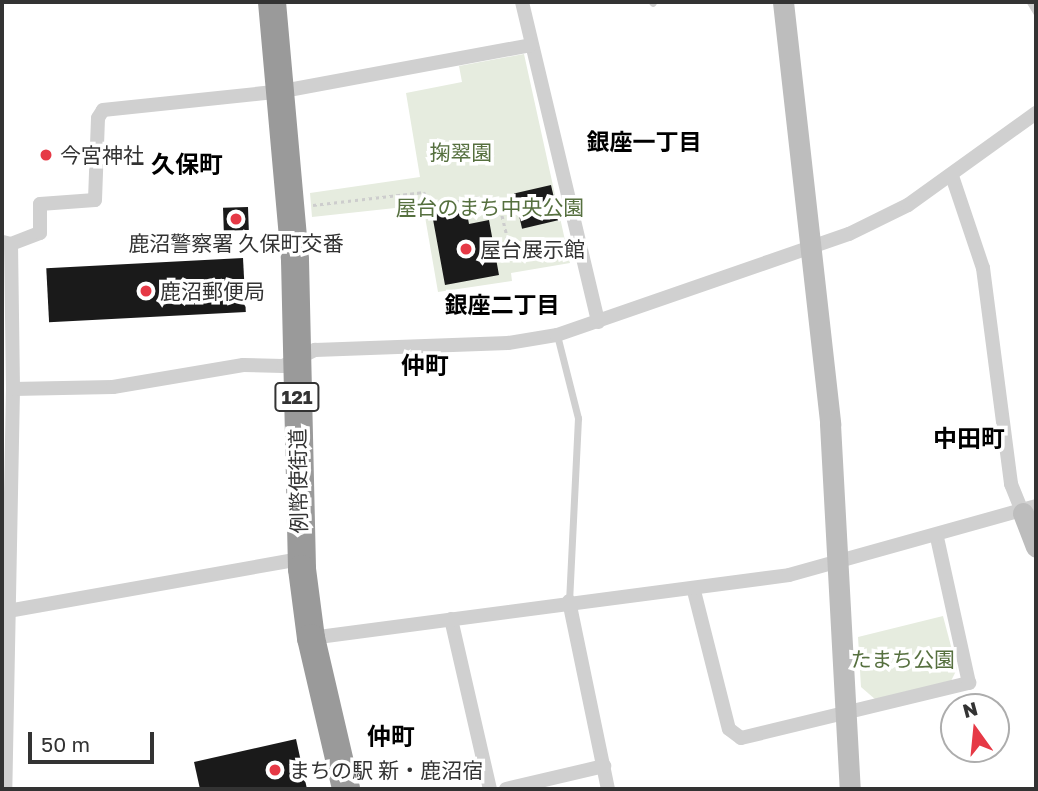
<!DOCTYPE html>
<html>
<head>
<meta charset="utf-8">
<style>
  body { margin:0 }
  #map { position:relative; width:1038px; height:791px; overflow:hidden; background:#fff; font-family:"Golos Text","Noto Sans JP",sans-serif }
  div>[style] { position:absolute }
  .green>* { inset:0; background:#e6ecdf }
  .building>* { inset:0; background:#1a1a1a; transform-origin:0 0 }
  .path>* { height:2.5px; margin-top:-1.25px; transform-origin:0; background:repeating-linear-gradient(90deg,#cdcdcd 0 3.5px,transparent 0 7px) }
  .lane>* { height:7px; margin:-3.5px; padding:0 3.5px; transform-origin:3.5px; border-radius:3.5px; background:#d0d0d0 }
  .street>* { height:14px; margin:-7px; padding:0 7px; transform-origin:7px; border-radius:7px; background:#d0d0d0 }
  .secondary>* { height:21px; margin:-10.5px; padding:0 10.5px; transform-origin:10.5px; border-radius:10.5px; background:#bdbdbd }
  .highway>* { height:28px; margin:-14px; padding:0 14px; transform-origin:14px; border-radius:14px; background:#9a9a9a }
  .dots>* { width:19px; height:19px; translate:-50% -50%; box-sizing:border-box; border:4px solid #fff; border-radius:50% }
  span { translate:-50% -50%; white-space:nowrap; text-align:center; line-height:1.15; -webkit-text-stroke:7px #fff; paint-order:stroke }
  .shield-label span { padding:2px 5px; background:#fff; border:2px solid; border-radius:5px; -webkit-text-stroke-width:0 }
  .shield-label { font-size:19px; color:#333; font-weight:700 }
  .park-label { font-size:21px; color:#56703f }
  .poi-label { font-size:21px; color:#333 }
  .left { translate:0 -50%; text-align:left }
  .street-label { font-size:21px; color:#333 }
  .neighbourhood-label { font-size:23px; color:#000; font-weight:700 }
  .quarter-label { font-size:24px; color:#000; font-weight:700 }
  .frame { position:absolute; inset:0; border:4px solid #333; pointer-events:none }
  .north { position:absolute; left:940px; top:693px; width:70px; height:70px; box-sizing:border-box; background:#fff; border:2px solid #adadad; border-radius:50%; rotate:345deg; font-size:19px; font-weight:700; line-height:28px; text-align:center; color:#333 }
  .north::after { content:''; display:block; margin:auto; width:24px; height:32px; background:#e63946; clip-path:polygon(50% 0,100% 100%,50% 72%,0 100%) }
  .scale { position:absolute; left:28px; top:732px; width:126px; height:32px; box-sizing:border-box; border:4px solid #333; border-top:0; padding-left:9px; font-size:21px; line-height:24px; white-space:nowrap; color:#333; -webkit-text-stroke:5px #fff; paint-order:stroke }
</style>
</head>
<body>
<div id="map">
  <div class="green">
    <div style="clip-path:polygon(524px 54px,570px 263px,511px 273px,512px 281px,438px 292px,423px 205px,312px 217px,310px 193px,420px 177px,406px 93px,462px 82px,459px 66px)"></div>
    <div style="clip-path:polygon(943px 616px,957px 669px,951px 681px,876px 700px,861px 687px,858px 637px)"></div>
  </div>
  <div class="building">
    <div style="left:551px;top:185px;width:36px;height:38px;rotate:77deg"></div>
    <div style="left:248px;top:207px;width:23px;height:25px;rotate:88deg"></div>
    <div style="clip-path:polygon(466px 208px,469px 224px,489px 220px,499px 275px,445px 285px,432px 214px)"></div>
    <div style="left:243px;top:258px;width:54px;height:197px;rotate:87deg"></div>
    <div style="clip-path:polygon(296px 739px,307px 789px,200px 789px,194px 762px)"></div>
  </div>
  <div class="path">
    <div style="left:313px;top:205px;width:112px;rotate:-6.7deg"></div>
    <div style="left:424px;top:192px;width:16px;rotate:75deg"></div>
    <div style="left:428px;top:207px;width:58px;rotate:-10.9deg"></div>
    <div style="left:485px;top:196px;width:15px;rotate:23deg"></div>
    <div style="left:499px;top:202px;width:47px;rotate:76.6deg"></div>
    <div style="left:510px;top:248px;width:54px;rotate:-9.6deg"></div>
  </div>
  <div class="lane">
    <div style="left:652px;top:2px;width:1px;rotate:45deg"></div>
    <div style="left:1030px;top:2px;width:12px;rotate:59deg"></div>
    <div style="left:557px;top:335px;width:86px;rotate:75.8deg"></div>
    <div style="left:578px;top:418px;width:183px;rotate:92.8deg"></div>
  </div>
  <div class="street">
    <div style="left:522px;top:2px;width:329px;rotate:76.6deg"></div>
    <div style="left:952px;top:176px;width:97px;rotate:71.4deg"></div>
    <div style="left:983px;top:268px;width:218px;rotate:82.6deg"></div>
    <div style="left:1011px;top:484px;width:31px;rotate:68deg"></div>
    <div style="left:3px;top:242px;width:8px;rotate:14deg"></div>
    <div style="left:11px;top:244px;width:145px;rotate:89.2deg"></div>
    <div style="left:13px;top:389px;width:400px;rotate:91.1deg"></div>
    <div style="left:11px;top:244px;width:31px;rotate:-21deg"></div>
    <div style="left:40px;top:233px;width:29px;rotate:-90deg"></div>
    <div style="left:40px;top:204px;width:55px;rotate:-4.2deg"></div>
    <div style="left:95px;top:200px;width:82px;rotate:-87.9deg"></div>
    <div style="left:98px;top:118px;width:9px;rotate:-58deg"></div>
    <div style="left:103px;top:110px;width:181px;rotate:-6deg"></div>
    <div style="left:283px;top:91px;width:252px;rotate:-10.5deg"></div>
    <div style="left:13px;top:389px;width:100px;rotate:-1.1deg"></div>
    <div style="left:113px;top:387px;width:132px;rotate:-9.6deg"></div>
    <div style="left:243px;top:365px;width:40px;rotate:1.4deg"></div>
    <div style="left:283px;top:366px;width:36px;rotate:-27deg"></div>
    <div style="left:315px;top:350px;width:193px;rotate:-2.1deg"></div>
    <div style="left:508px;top:343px;width:50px;rotate:-9.3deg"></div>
    <div style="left:557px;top:335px;width:309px;rotate:-19.1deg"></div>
    <div style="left:849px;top:234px;width:66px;rotate:-26.2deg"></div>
    <div style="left:908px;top:205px;width:158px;rotate:-35.7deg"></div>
    <div style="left:694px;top:591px;width:142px;rotate:75.8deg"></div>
    <div style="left:729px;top:729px;width:15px;rotate:37deg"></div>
    <div style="left:741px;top:738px;width:235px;rotate:-13.6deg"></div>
    <div style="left:969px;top:683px;width:149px;rotate:-102.4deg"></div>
    <div style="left:569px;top:601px;width:192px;rotate:78.3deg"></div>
    <div style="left:8px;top:611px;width:298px;rotate:-10.1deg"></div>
    <div style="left:451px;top:619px;width:174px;rotate:77.1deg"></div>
    <div style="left:311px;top:638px;width:482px;rotate:-7.5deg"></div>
    <div style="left:789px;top:575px;width:256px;rotate:-15.6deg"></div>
    <div style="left:506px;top:789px;width:101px;rotate:-13.2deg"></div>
  </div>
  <div class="secondary">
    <div style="left:783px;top:2px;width:425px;rotate:83.6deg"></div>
    <div style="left:830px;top:424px;width:366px;rotate:86.9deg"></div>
    <div style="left:1023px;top:513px;width:36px;rotate:69deg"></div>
  </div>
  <div class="highway">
    <div style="left:272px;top:2px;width:259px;rotate:84.9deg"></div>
    <div style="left:295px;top:260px;width:309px;rotate:88.7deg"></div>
    <div style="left:302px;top:569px;width:70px;rotate:82.6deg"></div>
    <div style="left:311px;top:638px;width:155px;rotate:76.9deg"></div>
  </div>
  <div class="dots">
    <div style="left:46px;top:155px;background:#e63946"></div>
    <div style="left:236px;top:219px;background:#e63946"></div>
    <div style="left:466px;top:249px;background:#e63946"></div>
    <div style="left:146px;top:291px;background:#e63946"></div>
    <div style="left:275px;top:770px;background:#e63946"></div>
  </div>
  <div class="shield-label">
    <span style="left:297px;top:397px">121</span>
  </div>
  <div class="park-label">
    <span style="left:461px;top:152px">掬翠園</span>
    <span style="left:490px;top:207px">屋台のまち中央公園</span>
    <span style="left:903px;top:659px">たまち公園</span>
  </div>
  <div class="poi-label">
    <span class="left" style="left:60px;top:155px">今宮神社</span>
    <span style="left:236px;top:243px">鹿沼警察署 久保町交番</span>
    <span class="left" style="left:480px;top:249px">屋台展示館</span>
    <span class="left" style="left:160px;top:291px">鹿沼郵便局</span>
    <span class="left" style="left:289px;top:770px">まちの駅 新・鹿沼宿</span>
  </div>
  <div class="street-label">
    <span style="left:298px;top:481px;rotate:-91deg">例幣使街道</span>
  </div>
  <div class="neighbourhood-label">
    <span style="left:644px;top:141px">銀座一丁目</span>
    <span style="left:502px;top:304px">銀座二丁目</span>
  </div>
  <div class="quarter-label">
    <span style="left:187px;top:164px">久保町</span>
    <span style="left:425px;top:365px">仲町</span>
    <span style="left:969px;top:438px">中田町</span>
    <span style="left:391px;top:736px">仲町</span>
  </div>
  <div class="frame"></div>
  <div class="north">N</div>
  <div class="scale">50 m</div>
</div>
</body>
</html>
